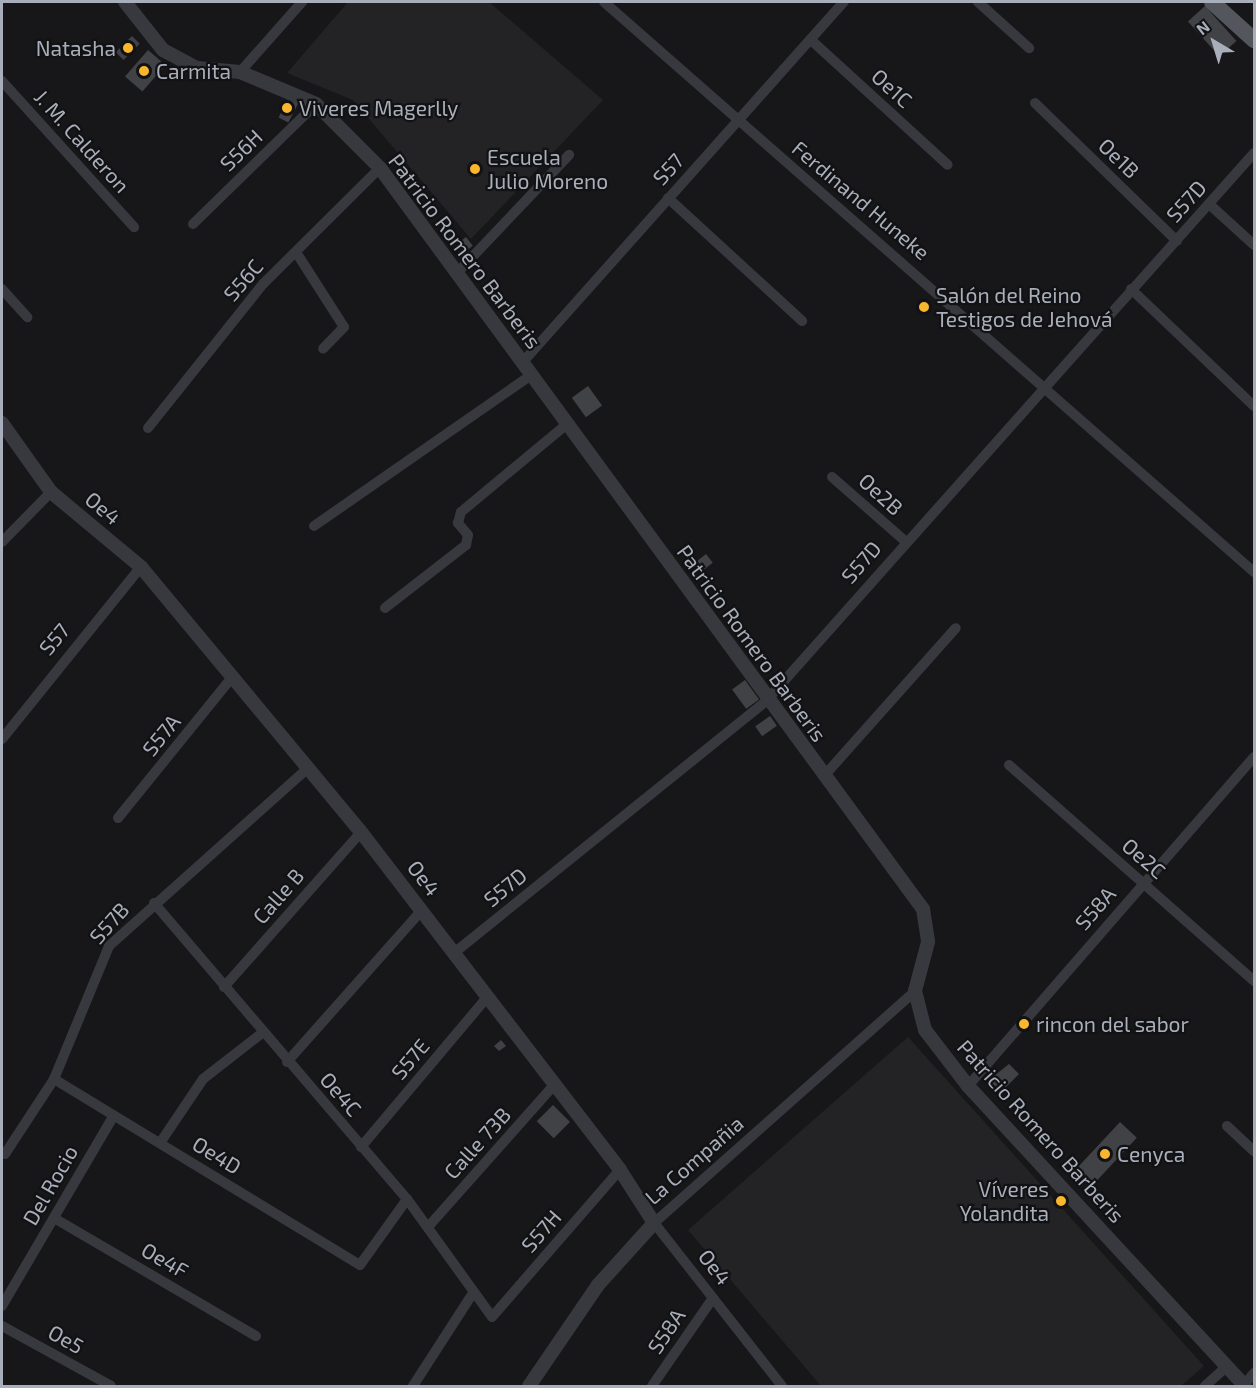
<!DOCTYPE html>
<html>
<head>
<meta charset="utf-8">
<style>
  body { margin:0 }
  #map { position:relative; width:1256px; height:1388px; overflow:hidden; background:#171719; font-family:"Exo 2",sans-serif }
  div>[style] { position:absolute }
  .built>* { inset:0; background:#232326 }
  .building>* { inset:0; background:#414246; transform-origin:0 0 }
  .minor>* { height:10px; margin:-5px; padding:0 5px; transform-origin:5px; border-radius:5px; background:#38393e }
  .tertiary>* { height:14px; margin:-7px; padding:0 7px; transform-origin:7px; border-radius:7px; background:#38393e }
  .primary>* { height:16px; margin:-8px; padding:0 8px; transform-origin:8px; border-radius:8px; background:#54565d }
  .dots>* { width:16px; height:16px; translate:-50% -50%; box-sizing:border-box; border:3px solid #121214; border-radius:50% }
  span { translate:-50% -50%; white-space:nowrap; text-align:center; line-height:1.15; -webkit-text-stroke:4.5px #121214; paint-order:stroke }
  .poi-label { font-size:21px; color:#a8aeba }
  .right { translate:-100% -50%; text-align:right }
  .left { translate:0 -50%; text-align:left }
  .street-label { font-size:21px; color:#a8aeba }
  .frame { position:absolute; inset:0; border:3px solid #a8aeba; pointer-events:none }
  .north { position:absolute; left:1184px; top:12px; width:60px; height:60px; -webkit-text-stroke:4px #121214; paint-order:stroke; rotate:322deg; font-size:16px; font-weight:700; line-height:24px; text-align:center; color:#a8aeba }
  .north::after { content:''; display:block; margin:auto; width:21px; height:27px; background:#a8aeba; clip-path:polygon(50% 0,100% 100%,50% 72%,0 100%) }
</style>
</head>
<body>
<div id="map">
  <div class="built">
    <div style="clip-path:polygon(348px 2px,489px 2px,603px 100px,471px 239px,353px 100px,287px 73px)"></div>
    <div style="clip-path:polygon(908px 1037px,1204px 1366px,1181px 1386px,821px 1386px,688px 1230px)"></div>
  </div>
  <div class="building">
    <div style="left:1205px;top:6px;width:47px;height:23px;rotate:48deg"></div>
    <div style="left:132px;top:36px;width:11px;height:23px;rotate:45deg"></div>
    <div style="left:148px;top:50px;width:23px;height:35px;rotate:41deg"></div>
    <div style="left:289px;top:97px;width:11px;height:23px;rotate:27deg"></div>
    <div style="left:466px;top:237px;width:11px;height:9px;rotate:52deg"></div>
    <div style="left:588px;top:386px;width:24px;height:20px;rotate:54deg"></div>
    <div style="left:706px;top:554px;width:11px;height:13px;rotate:52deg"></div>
    <div style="left:745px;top:680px;width:24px;height:16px;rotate:54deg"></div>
    <div style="left:770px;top:716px;width:12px;height:18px;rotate:55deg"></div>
    <div style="clip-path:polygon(501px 1040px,506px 1046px,499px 1051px,494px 1046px)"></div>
    <div style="clip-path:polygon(1009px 1064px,1019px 1074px,1001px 1092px,989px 1080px)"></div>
    <div style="left:553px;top:1105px;width:24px;height:23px;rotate:45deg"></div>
    <div style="left:1120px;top:1122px;width:23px;height:66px;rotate:43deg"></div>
  </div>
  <div class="minor">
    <div style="left:604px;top:2px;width:865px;rotate:41.25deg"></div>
    <div style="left:978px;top:2px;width:69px;rotate:42deg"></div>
    <div style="left:811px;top:40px;width:185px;rotate:42.4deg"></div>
    <div style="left:240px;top:72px;width:94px;rotate:-48.5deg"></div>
    <div style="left:2px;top:81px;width:197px;rotate:47.9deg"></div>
    <div style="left:1035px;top:103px;width:198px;rotate:44.2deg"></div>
    <div style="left:668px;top:198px;width:182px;rotate:42.5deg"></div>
    <div style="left:1209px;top:204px;width:61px;rotate:42.3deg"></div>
    <div style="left:193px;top:224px;width:172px;rotate:-44.3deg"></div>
    <div style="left:296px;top:252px;width:89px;rotate:57.4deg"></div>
    <div style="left:344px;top:327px;width:30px;rotate:134deg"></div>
    <div style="left:457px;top:273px;width:163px;rotate:-46.5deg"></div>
    <div style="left:2px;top:289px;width:38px;rotate:48deg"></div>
    <div style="left:1131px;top:289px;width:170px;rotate:43.6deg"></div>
    <div style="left:522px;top:363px;width:484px;rotate:-48.3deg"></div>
    <div style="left:148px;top:428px;width:184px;rotate:-51.4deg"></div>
    <div style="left:263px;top:284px;width:165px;rotate:-44.8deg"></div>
    <div style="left:832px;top:477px;width:97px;rotate:41.2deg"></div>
    <div style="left:314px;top:526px;width:264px;rotate:-34.8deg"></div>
    <div style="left:2px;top:542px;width:70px;rotate:-45.6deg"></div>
    <div style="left:385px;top:608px;width:103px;rotate:-37.9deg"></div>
    <div style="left:466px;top:545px;width:10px;rotate:-79deg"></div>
    <div style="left:468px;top:535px;width:16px;rotate:-130deg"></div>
    <div style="left:458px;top:523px;width:11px;rotate:-75deg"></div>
    <div style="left:461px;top:512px;width:138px;rotate:-39.7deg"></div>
    <div style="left:2px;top:739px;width:221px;rotate:-51.1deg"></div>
    <div style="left:1009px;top:765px;width:327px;rotate:41.4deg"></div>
    <div style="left:824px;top:776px;width:198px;rotate:-48.3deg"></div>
    <div style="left:118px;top:818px;width:183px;rotate:-51deg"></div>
    <div style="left:154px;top:903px;width:389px;rotate:49.5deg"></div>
    <div style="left:407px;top:1199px;width:145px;rotate:54.2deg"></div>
    <div style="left:492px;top:1317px;width:195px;rotate:-49deg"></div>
    <div style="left:454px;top:953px;width:402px;rotate:-38.9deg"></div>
    <div style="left:767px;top:700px;width:732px;rotate:-48.32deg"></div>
    <div style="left:224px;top:987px;width:207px;rotate:-48.5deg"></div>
    <div style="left:287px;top:1062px;width:203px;rotate:-48.4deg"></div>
    <div style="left:54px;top:1079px;width:358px;rotate:31.3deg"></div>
    <div style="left:360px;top:1265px;width:81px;rotate:-54.5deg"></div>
    <div style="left:968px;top:1086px;width:436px;rotate:-49deg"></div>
    <div style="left:1227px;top:1126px;width:37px;rotate:43deg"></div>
    <div style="left:160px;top:1143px;width:77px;rotate:-56.1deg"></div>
    <div style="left:203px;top:1079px;width:75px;rotate:-37.9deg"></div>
    <div style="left:361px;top:1147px;width:197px;rotate:-49.9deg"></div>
    <div style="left:5px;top:1154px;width:90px;rotate:-56.8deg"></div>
    <div style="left:54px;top:1079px;width:144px;rotate:-67.5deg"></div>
    <div style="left:109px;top:946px;width:267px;rotate:-41.8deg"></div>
    <div style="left:54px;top:1218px;width:234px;rotate:30.3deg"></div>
    <div style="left:428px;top:1227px;width:190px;rotate:-48.4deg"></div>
    <div style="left:2px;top:1306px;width:221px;rotate:-59.6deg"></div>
    <div style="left:2px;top:1326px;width:124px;rotate:28.8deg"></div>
    <div style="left:1244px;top:1385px;width:16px;rotate:-50deg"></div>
    <div style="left:413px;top:1386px;width:111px;rotate:-57.2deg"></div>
    <div style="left:652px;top:1386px;width:107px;rotate:-55.3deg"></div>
    <div style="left:782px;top:1386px;width:207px;rotate:-128.1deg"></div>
    <div style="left:654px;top:1223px;width:349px;rotate:-41.6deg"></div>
    <div style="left:1205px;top:1386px;width:30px;rotate:-42deg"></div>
  </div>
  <div class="tertiary">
    <div style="left:125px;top:2px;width:61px;rotate:51.6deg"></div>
    <div style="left:163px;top:50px;width:38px;rotate:28deg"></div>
    <div style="left:197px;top:68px;width:43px;rotate:5.3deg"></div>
    <div style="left:240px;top:72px;width:82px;rotate:22.8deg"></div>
    <div style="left:316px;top:104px;width:91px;rotate:45deg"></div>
    <div style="left:380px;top:168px;width:919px;rotate:53.77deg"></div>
    <div style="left:923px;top:909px;width:33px;rotate:81deg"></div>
    <div style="left:928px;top:942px;width:51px;rotate:104.9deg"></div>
    <div style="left:915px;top:991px;width:40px;rotate:75.6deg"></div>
    <div style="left:925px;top:1030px;width:71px;rotate:52.5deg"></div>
    <div style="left:968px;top:1086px;width:408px;rotate:47.3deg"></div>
    <div style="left:2px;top:423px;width:85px;rotate:54.6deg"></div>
    <div style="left:51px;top:492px;width:117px;rotate:39.8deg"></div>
    <div style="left:141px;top:567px;width:344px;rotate:50.3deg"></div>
    <div style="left:361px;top:832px;width:426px;rotate:52.5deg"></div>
    <div style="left:620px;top:1170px;width:63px;rotate:57.3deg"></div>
    <div style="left:654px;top:1223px;width:84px;rotate:132.1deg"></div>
    <div style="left:598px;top:1285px;width:122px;rotate:124.3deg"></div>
  </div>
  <div class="primary">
    <div style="left:1212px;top:2px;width:57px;rotate:42.1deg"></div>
  </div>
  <div class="dots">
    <div style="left:128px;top:48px;background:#fab72e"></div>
    <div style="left:144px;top:71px;background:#fab72e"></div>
    <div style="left:287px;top:108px;background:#fab72e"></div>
    <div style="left:475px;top:169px;background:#fab72e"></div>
    <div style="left:924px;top:307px;background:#fab72e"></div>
    <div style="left:1024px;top:1024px;background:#fab72e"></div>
    <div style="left:1105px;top:1154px;background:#fab72e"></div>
    <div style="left:1061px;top:1201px;background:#fab72e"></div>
  </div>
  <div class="poi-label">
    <span class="right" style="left:116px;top:48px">Natasha</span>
    <span class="left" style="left:156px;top:71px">Carmita</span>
    <span class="left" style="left:299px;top:108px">Viveres Magerlly</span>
    <span class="left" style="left:487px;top:169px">Escuela<br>Julio Moreno</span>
    <span class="left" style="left:936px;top:307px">Salón del Reino<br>Testigos de Jehová</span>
    <span class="left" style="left:1036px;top:1024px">rincon del sabor</span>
    <span class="left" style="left:1117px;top:1154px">Cenyca</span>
    <span class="right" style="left:1049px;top:1201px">Víveres<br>Yolandita</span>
  </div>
  <div class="street-label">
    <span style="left:892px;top:88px;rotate:42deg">Oe1C</span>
    <span style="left:82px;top:141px;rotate:48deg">J. M. Calderon</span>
    <span style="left:241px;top:150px;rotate:-44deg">S56H</span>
    <span style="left:1119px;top:158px;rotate:44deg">Oe1B</span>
    <span style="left:668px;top:169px;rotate:-48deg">S57</span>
    <span style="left:861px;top:200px;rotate:40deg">Ferdinand Huneke</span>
    <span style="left:1186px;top:201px;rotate:-48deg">S57D</span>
    <span style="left:465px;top:251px;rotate:53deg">Patricio Romero Barberis</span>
    <span style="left:243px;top:280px;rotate:-49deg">S56C</span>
    <span style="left:881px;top:494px;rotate:42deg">Oe2B</span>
    <span style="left:103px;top:508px;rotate:40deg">Oe4</span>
    <span style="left:861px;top:562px;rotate:-49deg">S57D</span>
    <span style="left:54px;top:639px;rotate:-50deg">S57</span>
    <span style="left:752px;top:643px;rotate:54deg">Patricio Romero Barberis</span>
    <span style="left:161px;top:735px;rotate:-51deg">S57A</span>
    <span style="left:1144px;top:858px;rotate:41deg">Oe2C</span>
    <span style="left:424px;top:878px;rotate:52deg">Oe4</span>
    <span style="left:505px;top:887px;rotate:-39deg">S57D</span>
    <span style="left:278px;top:896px;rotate:-49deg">Calle B</span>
    <span style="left:1095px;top:908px;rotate:-49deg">S58A</span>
    <span style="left:109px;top:923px;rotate:-48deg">S57B</span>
    <span style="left:410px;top:1059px;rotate:-50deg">S57E</span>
    <span style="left:341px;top:1094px;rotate:49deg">Oe4C</span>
    <span style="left:1041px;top:1131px;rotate:48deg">Patricio Romero Barberis</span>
    <span style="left:477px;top:1143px;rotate:-48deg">Calle 73B</span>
    <span style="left:217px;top:1155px;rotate:31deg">Oe4D</span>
    <span style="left:694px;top:1160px;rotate:-41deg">La Compañia</span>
    <span style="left:50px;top:1185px;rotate:-60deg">Del Rocio</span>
    <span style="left:541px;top:1231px;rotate:-49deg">S57H</span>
    <span style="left:165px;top:1260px;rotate:30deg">Oe4F</span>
    <span style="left:715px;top:1267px;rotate:52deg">Oe4</span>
    <span style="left:666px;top:1331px;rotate:-56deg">S58A</span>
    <span style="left:66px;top:1339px;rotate:29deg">Oe5</span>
  </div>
  <div class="frame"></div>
  <div class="north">N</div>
</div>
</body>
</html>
